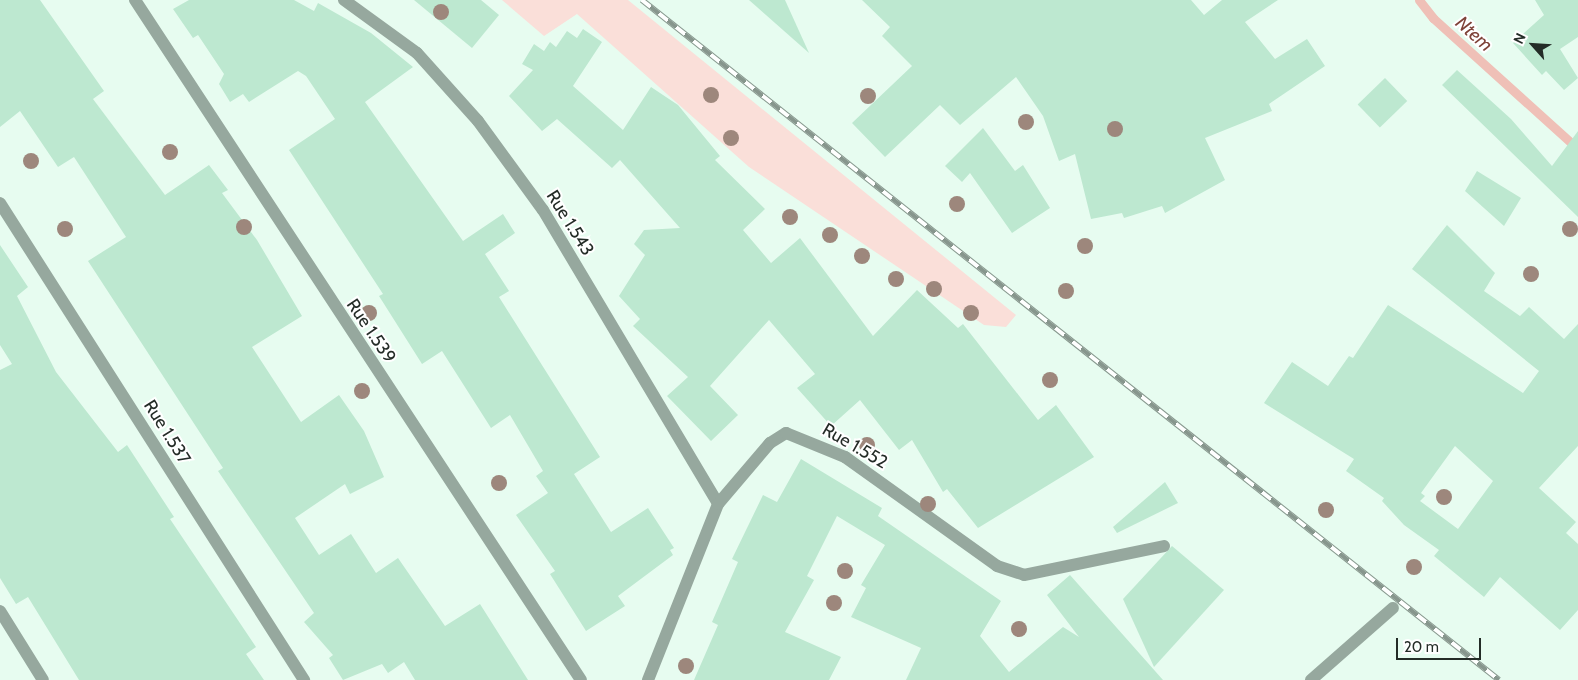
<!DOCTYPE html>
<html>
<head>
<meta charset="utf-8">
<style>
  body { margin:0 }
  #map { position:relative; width:1578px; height:680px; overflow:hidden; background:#e7fcf0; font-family:Cabin,sans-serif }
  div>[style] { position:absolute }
  .green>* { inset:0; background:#fadfd9 }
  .stream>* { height:9px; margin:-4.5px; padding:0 4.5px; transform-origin:4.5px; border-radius:4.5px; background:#efc0b7 }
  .building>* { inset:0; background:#bde8d0; transform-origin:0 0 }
  .minor>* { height:12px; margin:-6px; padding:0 6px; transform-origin:6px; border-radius:6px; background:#96a89e }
  .rail>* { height:5.5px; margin-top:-2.75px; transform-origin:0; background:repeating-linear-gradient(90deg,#fff 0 11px,#87968d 0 22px); box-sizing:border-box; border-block:1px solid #87968d }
  .trees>* { width:16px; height:16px; margin:-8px; border-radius:50%; background:#9d877c }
  span { translate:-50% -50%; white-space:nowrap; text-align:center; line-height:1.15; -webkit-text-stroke:4px #fff; paint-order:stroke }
  .street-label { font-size:18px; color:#242c27 }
  .water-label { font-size:19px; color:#7e4238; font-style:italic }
  .north { position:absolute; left:1508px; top:20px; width:50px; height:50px; -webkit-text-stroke:4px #fff; paint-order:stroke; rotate:296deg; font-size:14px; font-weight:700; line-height:20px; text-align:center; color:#242c27 }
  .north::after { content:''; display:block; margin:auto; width:18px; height:22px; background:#242c27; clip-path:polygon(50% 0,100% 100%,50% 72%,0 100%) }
  .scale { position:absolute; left:1396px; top:638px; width:85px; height:22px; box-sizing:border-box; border:2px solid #242c27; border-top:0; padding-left:6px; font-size:15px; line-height:18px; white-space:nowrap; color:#242c27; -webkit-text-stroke:4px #fff; paint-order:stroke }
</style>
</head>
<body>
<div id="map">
  <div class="green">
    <div style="clip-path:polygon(502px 0,628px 0,1016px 315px,1006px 327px,984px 325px,749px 167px,577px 14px,544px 36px)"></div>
  </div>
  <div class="stream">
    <div style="left:1419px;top:0;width:23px;rotate:52deg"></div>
    <div style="left:1433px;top:18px;width:195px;rotate:42.1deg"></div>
  </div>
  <div class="building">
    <div style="clip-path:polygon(0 0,40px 0,104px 91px,93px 99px,165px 195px,209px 165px,228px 190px,222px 193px,257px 240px,302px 316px,252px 347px,301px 422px,339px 395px,364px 431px,384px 477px,350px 494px,345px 484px,295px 518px,319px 555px,351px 534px,376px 573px,398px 558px,445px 626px,480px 604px,528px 680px,415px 680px,404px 662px,388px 673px,382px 664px,343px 680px,329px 658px,333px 655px,304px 622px,314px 613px,218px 471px,223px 468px,88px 261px,126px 237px,74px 157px,58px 167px,20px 111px,0 127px)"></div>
    <div style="clip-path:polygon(189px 0,294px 0,314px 11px,318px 3px,371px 33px,413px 67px,365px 102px,463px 241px,503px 214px,515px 233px,485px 254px,509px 291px,499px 297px,600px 457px,574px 474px,611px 532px,648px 508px,674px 548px,670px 550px,673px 555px,618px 596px,625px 606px,586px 631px,550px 574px,555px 571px,516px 515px,548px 493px,536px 476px,543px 471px,510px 415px,491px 428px,442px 351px,422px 364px,379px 296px,383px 294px,289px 150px,335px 119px,306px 76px,298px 71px,249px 102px,243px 94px,230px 102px,219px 84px,224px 74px,198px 35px,193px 38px,173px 9px)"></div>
    <div style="clip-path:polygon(414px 0,481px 0,499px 15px,472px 48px)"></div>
    <div style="clip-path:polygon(749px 0,785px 0,809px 53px)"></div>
    <div style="clip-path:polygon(862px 0,1191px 0,1204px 15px,1222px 0,1278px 0,1245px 22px,1275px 59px,1307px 39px,1325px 66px,1269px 104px,1272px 111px,1205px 138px,1225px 180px,1165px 213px,1162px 206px,1124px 218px,1122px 213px,1091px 219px,1075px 154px,1059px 161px,1043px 116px,1016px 77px,960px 125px,940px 105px,885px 157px,852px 123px,912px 66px,882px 36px,890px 27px)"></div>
    <div style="clip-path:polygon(1535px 0,1578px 0,1578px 37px,1560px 49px,1578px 78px,1564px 90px,1546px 71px,1542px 75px,1513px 43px,1544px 15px)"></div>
    <div style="clip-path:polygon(583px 29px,602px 42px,573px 86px,623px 130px,651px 87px,678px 105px,720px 156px,715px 160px,765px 209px,743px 230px,771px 263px,800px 238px,873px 336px,917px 290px,958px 328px,963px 324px,1038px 420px,1056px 405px,1094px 457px,978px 528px,947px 489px,943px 492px,912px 440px,899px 450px,860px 400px,831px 426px,797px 388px,815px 374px,769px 320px,710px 386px,738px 415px,711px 441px,667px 396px,688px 377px,633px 326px,640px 319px,619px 296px,645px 255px,634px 244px,644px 230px,680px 228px,620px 160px,612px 168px,557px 119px,542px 131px,509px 96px,533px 70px,522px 64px,534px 44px,544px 51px,550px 42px,556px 47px,567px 31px,577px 38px)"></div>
    <div style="clip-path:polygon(1457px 70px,1511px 119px,1552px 166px,1578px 131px,1578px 217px,1442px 85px)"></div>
    <div style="left:1385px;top:78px;width:32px;height:38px;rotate:46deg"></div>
    <div style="clip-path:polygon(983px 128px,1015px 171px,1023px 165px,1050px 208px,1012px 233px,970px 173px,962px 182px,945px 166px)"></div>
    <div style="clip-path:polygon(1477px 171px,1521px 198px,1504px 226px,1465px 191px)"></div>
    <div style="clip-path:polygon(evenodd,1447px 225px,1495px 273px,1484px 291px,1520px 316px,1529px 307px,1564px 339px,1578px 324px,1578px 446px,1539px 488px,1576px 522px,1566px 533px,1578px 544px,1578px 610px,1560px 630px,1500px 577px,1484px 597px,1434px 556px,1439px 550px,1404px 525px,1382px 501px,1384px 498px,1346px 471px,1354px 459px,1264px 403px,1292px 362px,1328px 386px,1349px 356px,1353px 358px,1388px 305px,1523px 393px,1539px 371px,1412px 269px,1447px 225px,1455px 446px,1493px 481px,1458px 529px,1420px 501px,1425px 496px,1421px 493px,1455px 446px)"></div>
    <div style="clip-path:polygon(0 245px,28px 287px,17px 296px,56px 372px,118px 452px,127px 445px,174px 517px,170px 519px,256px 647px,246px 654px,264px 680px,79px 680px,28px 597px,16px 604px,0 578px,0 370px,12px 364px,0 345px)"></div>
    <div style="clip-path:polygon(801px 459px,882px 508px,878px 516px,1001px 601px,980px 636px,1009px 672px,1063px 627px,1079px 637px,1047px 595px,1070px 575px,1163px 680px,906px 680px,921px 648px,851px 617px,866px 588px,861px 585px,885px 545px,837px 516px,807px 576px,814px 580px,785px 632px,841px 657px,829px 680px,694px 680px,718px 625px,712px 622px,738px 562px,732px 559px,763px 495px,777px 502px)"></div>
    <div style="clip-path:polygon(1165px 482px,1178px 503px,1117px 533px,1113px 527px)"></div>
    <div style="clip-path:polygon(1172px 546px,1224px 590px,1154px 667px,1123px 599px)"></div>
  </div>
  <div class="minor">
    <div style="left:135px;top:0;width:813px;rotate:56.74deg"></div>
    <div style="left:344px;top:0;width:90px;rotate:36deg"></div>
    <div style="left:417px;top:53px;width:91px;rotate:48.1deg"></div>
    <div style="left:478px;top:121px;width:110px;rotate:53.9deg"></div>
    <div style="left:543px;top:210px;width:342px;rotate:59.2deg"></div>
    <div style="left:0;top:203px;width:566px;rotate:57.49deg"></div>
    <div style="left:0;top:611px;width:81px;rotate:58.1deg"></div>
    <div style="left:648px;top:680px;width:189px;rotate:-68.3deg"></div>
    <div style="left:718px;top:504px;width:80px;rotate:-49.6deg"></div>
    <div style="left:770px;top:443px;width:19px;rotate:-32deg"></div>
    <div style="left:786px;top:433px;width:64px;rotate:22.1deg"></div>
    <div style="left:845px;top:457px;width:187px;rotate:35.6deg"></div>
    <div style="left:997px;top:566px;width:28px;rotate:18deg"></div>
    <div style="left:1024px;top:575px;width:143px;rotate:-11.7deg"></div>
    <div style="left:1311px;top:680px;width:109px;rotate:-41.3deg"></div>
  </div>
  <div class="rail">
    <div style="left:642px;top:0;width:1094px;rotate:38.43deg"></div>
  </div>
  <div class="trees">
    <div style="left:441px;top:12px"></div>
    <div style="left:711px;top:95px"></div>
    <div style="left:868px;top:96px"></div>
    <div style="left:1026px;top:122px"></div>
    <div style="left:1115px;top:129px"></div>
    <div style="left:731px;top:138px"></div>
    <div style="left:170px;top:152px"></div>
    <div style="left:31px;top:161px"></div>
    <div style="left:957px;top:204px"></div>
    <div style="left:790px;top:217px"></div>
    <div style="left:244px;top:227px"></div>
    <div style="left:65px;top:229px"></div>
    <div style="left:1570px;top:229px"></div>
    <div style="left:830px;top:235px"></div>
    <div style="left:1085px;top:246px"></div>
    <div style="left:862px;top:256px"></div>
    <div style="left:1531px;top:274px"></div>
    <div style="left:896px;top:279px"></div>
    <div style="left:934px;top:289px"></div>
    <div style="left:1066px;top:291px"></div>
    <div style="left:369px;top:313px"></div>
    <div style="left:971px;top:313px"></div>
    <div style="left:1050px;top:380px"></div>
    <div style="left:362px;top:391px"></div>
    <div style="left:867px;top:445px"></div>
    <div style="left:499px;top:483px"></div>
    <div style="left:1444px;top:497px"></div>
    <div style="left:928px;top:504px"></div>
    <div style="left:1326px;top:510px"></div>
    <div style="left:1414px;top:567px"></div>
    <div style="left:845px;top:571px"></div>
    <div style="left:834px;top:603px"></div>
    <div style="left:1019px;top:629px"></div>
    <div style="left:686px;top:666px"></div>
  </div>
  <div class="street-label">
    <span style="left:570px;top:223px;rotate:58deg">Rue 1.543</span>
    <span style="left:371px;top:331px;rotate:56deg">Rue 1.539</span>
    <span style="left:167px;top:432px;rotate:58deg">Rue 1.537</span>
    <span style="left:855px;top:446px;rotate:30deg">Rue 1.552</span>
  </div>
  <div class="water-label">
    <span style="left:1474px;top:34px;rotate:42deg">Ntem</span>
  </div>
  <div class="north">N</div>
  <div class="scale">20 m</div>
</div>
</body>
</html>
